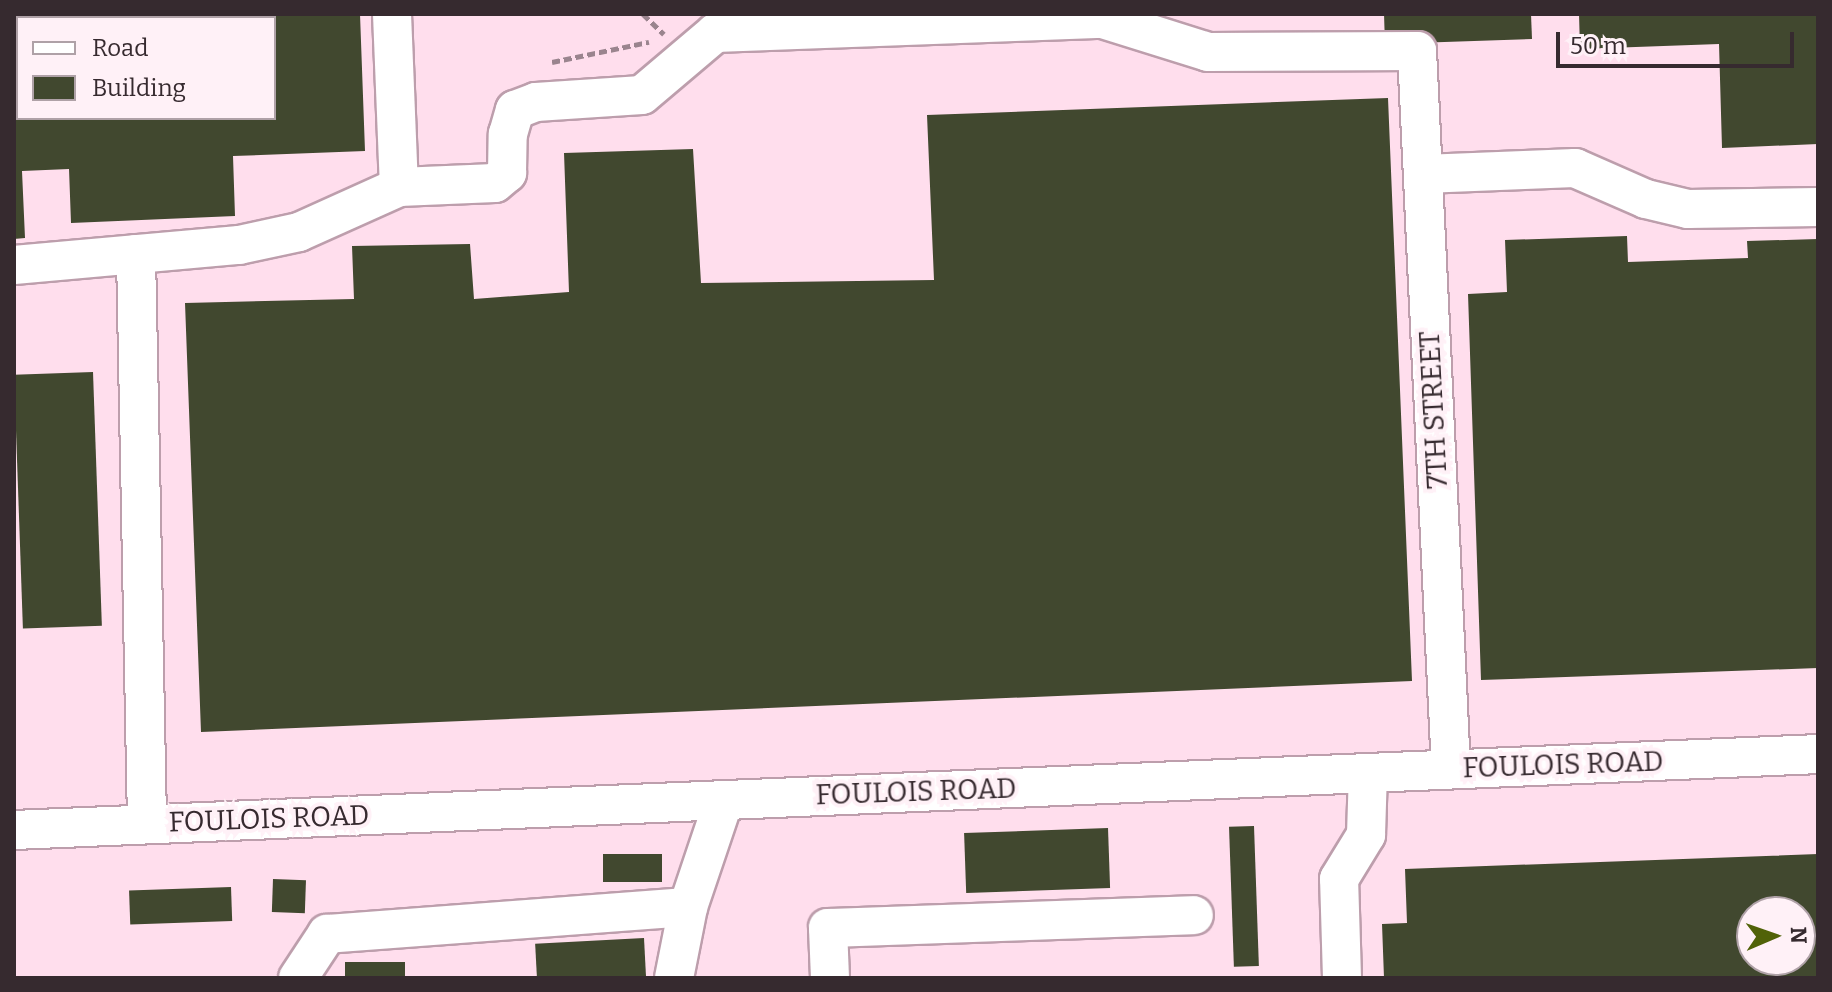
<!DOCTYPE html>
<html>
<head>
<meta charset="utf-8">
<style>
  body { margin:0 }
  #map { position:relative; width:1832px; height:992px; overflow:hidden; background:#ffdeed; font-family:Bitter,serif }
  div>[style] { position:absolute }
  .building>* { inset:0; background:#41482f; transform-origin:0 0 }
  .path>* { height:5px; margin-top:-2.5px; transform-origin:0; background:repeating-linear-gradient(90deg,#9a848e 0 8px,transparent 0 12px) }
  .roads { filter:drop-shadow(2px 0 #bd9eac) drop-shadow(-2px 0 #bd9eac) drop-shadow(0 2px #bd9eac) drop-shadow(0 -2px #bd9eac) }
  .minor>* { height:38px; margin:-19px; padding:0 19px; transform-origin:19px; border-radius:19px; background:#fff }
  span { translate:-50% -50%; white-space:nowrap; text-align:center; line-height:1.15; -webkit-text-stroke:8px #fff1f7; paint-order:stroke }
  .street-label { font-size:28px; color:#362a2f }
  .frame { position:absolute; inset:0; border:16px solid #362a2f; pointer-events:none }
  .legend { position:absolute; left:16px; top:16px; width:260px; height:104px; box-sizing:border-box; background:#fff1f7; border:2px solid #afa1a7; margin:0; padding:10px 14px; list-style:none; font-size:24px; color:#362a2f }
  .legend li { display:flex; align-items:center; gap:16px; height:40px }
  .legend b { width:40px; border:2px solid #afa1a7 }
  .north { position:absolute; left:1736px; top:896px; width:80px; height:80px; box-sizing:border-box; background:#fff1f7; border:2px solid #afa1a7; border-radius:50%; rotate:88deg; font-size:22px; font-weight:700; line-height:32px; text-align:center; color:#362a2f }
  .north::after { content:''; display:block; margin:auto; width:28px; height:36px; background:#516208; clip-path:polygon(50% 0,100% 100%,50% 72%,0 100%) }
  .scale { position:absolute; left:1556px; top:32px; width:238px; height:36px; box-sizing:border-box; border:4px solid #362a2f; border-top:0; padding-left:10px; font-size:24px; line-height:28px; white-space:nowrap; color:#362a2f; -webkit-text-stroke:6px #fff1f7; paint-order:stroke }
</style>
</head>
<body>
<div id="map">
  <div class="building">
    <div style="clip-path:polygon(evenodd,14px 14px,360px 14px,365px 151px,233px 156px,235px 216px,71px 223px,69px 169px,22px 171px,25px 238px,14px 239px,14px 14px,18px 18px,274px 18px,274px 118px,18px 118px,18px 18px)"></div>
    <div style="clip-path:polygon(1384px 14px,1531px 14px,1532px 39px,1385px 44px)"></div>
    <div style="clip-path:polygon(1579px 14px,1818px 14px,1818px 144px,1722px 148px,1719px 44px,1580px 49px)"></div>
    <div style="clip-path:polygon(1388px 98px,1412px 681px,201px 732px,185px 303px,354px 299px,352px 246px,470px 244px,474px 299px,569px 292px,564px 153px,693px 149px,701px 283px,934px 280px,927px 115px)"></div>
    <div style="clip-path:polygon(1627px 236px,1628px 262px,1748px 258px,1747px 241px,1818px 239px,1818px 668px,1481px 680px,1468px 294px,1507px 292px,1505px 240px)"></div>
    <div style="left:93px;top:372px;width:254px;height:79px;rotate:88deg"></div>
    <div style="left:1254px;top:826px;width:140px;height:25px;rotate:88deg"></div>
    <div style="left:1108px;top:828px;width:60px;height:144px;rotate:88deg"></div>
    <div style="left:662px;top:854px;width:28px;height:59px;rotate:90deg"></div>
    <div style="clip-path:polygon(evenodd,1818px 854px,1818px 978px,1384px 978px,1382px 924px,1407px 923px,1405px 869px,1818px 854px,1752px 912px,1800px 912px,1800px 960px,1752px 960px,1752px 912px)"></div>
    <div style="left:273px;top:879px;width:33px;height:33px;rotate:2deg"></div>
    <div style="left:231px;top:887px;width:34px;height:102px;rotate:88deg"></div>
    <div style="left:644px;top:938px;width:40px;height:109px;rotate:87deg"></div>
    <div style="left:405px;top:962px;width:16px;height:60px;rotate:90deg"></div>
  </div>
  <div class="path">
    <div style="left:643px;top:14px;width:29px;rotate:44deg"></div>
    <div style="left:552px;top:62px;width:99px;rotate:-11.7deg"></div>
  </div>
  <div class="roads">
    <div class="minor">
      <div style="left:392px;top:14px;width:173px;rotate:87.7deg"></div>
      <div style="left:1423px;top:174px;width:152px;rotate:-2.3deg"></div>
      <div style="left:1575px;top:168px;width:77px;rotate:23.6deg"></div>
      <div style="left:1646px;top:199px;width:43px;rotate:13.4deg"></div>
      <div style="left:1688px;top:209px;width:130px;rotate:-0.9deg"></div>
      <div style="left:136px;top:254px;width:570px;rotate:88.89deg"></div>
      <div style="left:14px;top:265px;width:226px;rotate:-5.1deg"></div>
      <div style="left:239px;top:245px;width:61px;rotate:-12.2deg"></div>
      <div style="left:299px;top:232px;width:110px;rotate:-24.2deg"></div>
      <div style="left:399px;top:187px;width:96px;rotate:-2.4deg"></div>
      <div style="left:495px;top:183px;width:16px;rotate:-40deg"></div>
      <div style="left:507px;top:173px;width:39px;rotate:-89deg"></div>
      <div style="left:508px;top:134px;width:25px;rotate:-74deg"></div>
      <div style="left:515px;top:110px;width:22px;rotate:-21deg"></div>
      <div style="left:536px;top:102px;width:106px;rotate:-3.8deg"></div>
      <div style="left:642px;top:95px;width:96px;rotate:-40.3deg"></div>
      <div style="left:715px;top:33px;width:388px;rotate:-2.1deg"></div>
      <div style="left:1103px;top:19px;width:110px;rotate:17.4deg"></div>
      <div style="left:1208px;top:52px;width:209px;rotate:-0.3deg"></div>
      <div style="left:1417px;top:51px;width:719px;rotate:87.29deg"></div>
      <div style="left:14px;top:830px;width:1806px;rotate:-2.41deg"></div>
      <div style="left:298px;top:978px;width:53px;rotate:-56.6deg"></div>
      <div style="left:327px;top:934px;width:362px;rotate:-4.3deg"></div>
      <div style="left:688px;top:907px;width:113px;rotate:-71.4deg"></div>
      <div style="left:674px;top:978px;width:72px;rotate:-78.8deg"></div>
      <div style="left:830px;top:978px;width:50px;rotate:-92.3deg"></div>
      <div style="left:828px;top:928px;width:366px;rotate:-2deg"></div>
      <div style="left:1342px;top:978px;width:99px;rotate:-91.7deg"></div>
      <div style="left:1339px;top:879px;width:52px;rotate:-58.5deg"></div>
      <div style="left:1366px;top:835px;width:62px;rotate:-88.2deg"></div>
    </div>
  </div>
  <div class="street-label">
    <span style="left:1434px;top:410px;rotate:-93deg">7TH STREET</span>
    <span style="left:1563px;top:765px;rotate:-2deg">FOULOIS ROAD</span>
    <span style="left:916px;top:792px;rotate:-2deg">FOULOIS ROAD</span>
    <span style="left:269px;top:819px;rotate:-2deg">FOULOIS ROAD</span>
  </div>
  <div class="frame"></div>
  <ul class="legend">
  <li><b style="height:10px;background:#fff"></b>Road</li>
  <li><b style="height:22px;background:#41482f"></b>Building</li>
  </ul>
  <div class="north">N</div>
  <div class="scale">50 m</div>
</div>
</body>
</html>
